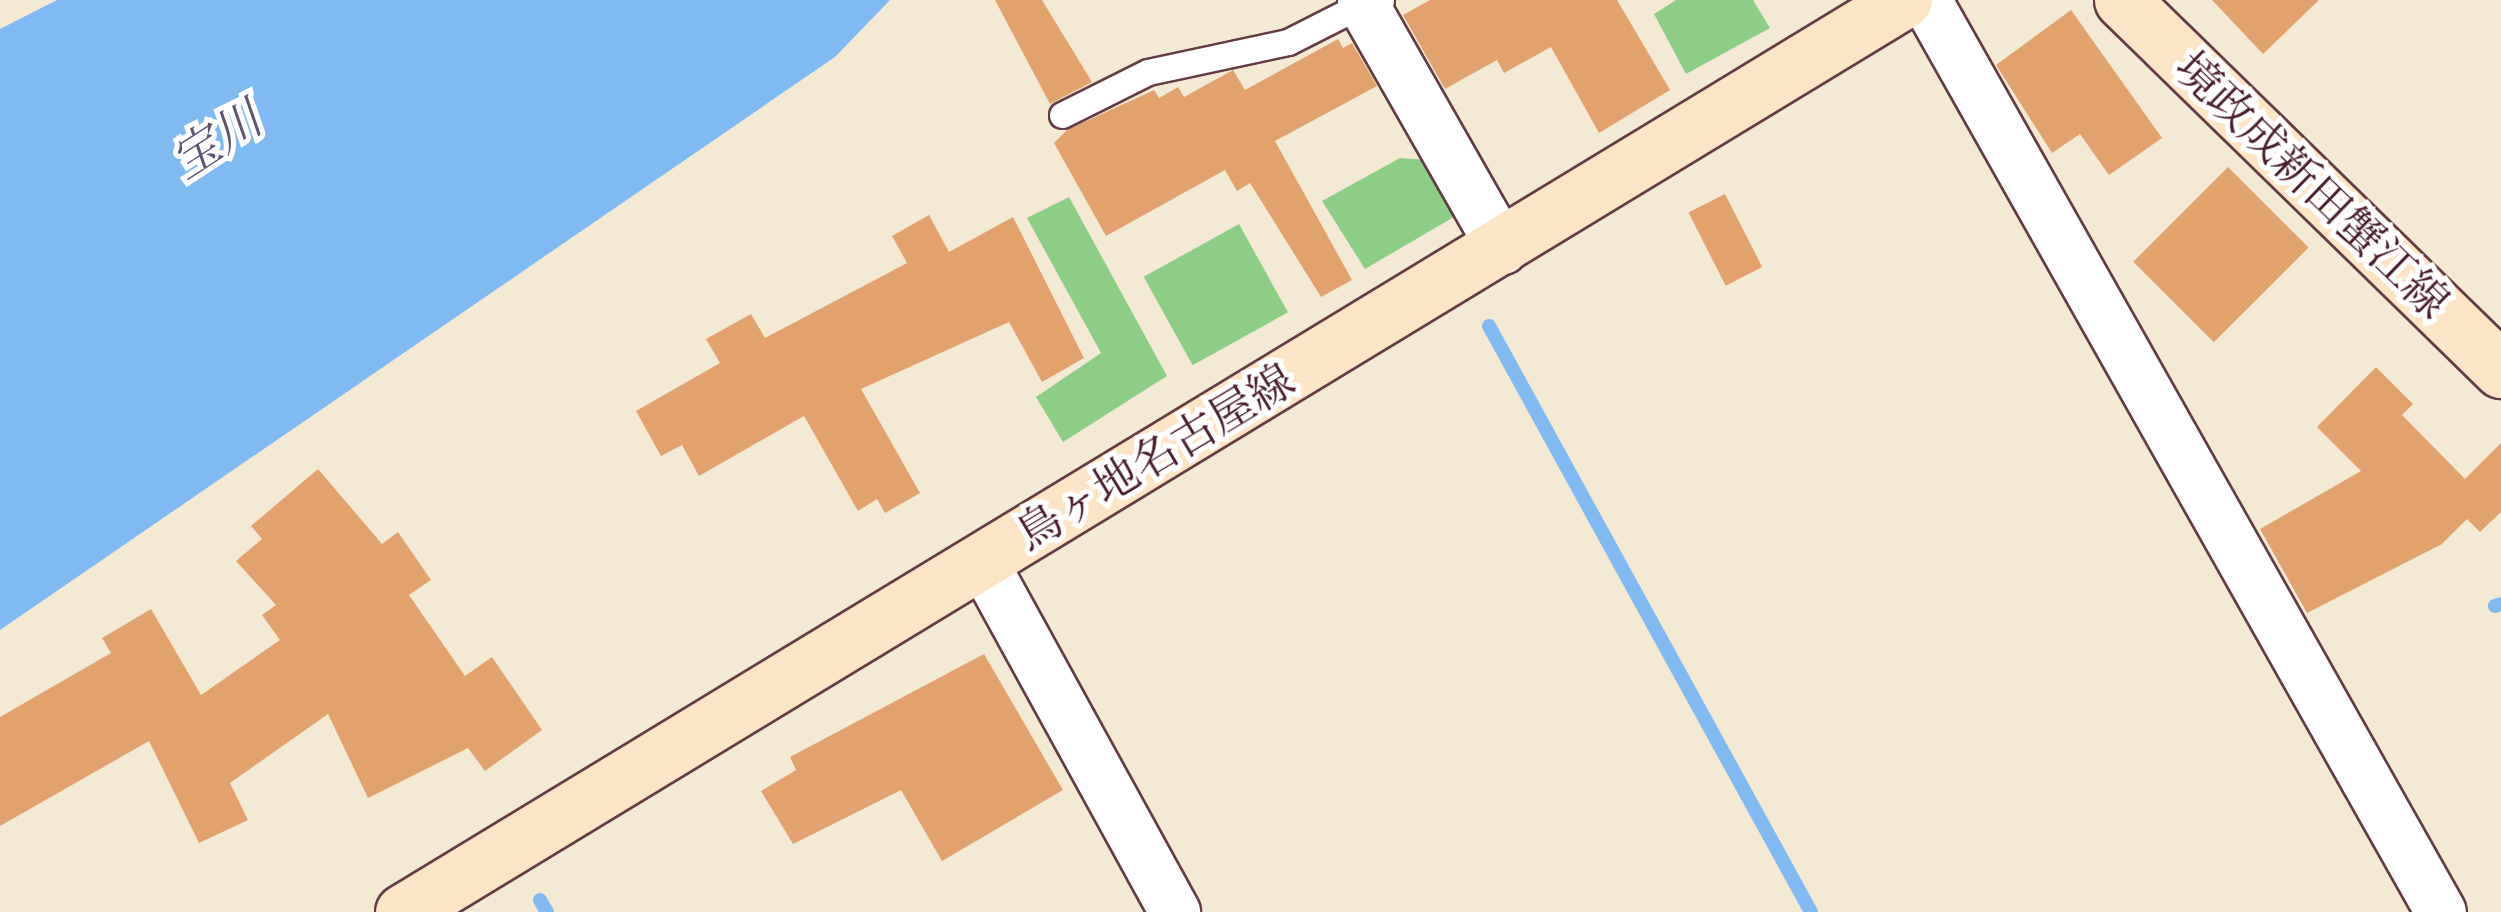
<!DOCTYPE html>
<html>
<head>
<meta charset="utf-8">
<style>
  body { margin:0 }
  #map { position:relative; width:2501px; height:912px; overflow:hidden; background:#f4ead4; font-family:"EB Garamond","Noto Serif JP",serif }
  div>[style] { position:absolute }
  .green>* { inset:0; background:#8dce86; transform-origin:0 0 }
  .water>* { inset:0; background:#80baf2 }
  .stream>* { height:14px; margin:-7px; padding:0 7px; transform-origin:7px; border-radius:7px; background:#80baf2 }
  .building>* { inset:0; background:#e2a26e; transform-origin:0 0 }
  .roads { filter:drop-shadow(2px 0 #643d44) drop-shadow(-2px 0 #643d44) drop-shadow(0 2px #643d44) drop-shadow(0 -2px #643d44) }
  .lane>* { height:25px; margin:-12.5px; padding:0 12.5px; transform-origin:12.5px; border-radius:12.5px; background:#fff }
  .street>* { height:50px; margin:-25px; padding:0 25px; transform-origin:25px; border-radius:25px; background:#fff }
  .secondary>* { height:55px; margin:-27.5px; padding:0 27.5px; transform-origin:27.5px; border-radius:27.5px; background:#fce5c4 }
  span { translate:-50% -50%; white-space:nowrap; text-align:center; line-height:1.15; -webkit-text-stroke:10px #fff; paint-order:stroke }
  .street-label { font-size:45px; color:#4a1f2b }
  .water-label { font-size:48px; color:#5d5571; font-style:italic }
</style>
</head>
<body>
<div id="map">
  <div class="green">
    <div style="clip-path:polygon(1676px 0,1753px 0,1770px 28px,1686px 74px,1654px 14px)"></div>
    <div style="clip-path:polygon(1400px 158px,1429px 160px,1459px 214px,1365px 269px,1322px 201px)"></div>
    <div style="clip-path:polygon(1069px 197px,1167px 376px,1063px 442px,1036px 397px,1101px 353px,1027px 218px)"></div>
    <div style="left:1239px;top:224px;width:101px;height:109px;rotate:61deg"></div>
  </div>
  <div class="water">
    <div style="clip-path:polygon(57px 0,890px 0,835px 57px,0 630px,0 29px)"></div>
  </div>
  <div class="stream">
    <div style="left:1489px;top:326px;width:669px;rotate:61.21deg"></div>
    <div style="left:2495px;top:606px;width:6px;rotate:-18deg"></div>
    <div style="left:540px;top:900px;width:14px;rotate:60deg"></div>
  </div>
  <div class="building">
    <div style="clip-path:polygon(995px 0,1042px 0,1092px 82px,1050px 104px)"></div>
    <div style="clip-path:polygon(1430px 0,1617px 0,1670px 90px,1599px 133px,1551px 47px,1504px 73px,1497px 60px,1445px 89px,1403px 15px)"></div>
    <div style="clip-path:polygon(2212px 0,2319px 0,2263px 54px)"></div>
    <div style="clip-path:polygon(2071px 10px,2162px 138px,2109px 175px,2080px 134px,2052px 153px,1996px 65px)"></div>
    <div style="clip-path:polygon(1338px 39px,1343px 48px,1352px 43px,1377px 86px,1275px 141px,1352px 280px,1321px 297px,1250px 183px,1237px 191px,1225px 170px,1106px 236px,1054px 143px,1067px 130px,1154px 90px,1159px 98px,1178px 87px,1184px 97px,1233px 70px,1245px 90px)"></div>
    <div style="left:2228px;top:167px;width:114px;height:134px;rotate:45deg"></div>
    <div style="left:1725px;top:194px;width:82px;height:41px;rotate:63deg"></div>
    <div style="clip-path:polygon(929px 215px,949px 252px,1013px 217px,1084px 358px,1042px 382px,1009px 322px,861px 389px,920px 493px,885px 513px,877px 499px,858px 511px,804px 416px,699px 476px,682px 445px,661px 456px,636px 411px,720px 363px,706px 339px,751px 314px,765px 338px,907px 263px,892px 236px)"></div>
    <div style="clip-path:polygon(2376px 367px,2413px 404px,2402px 415px,2465px 479px,2501px 443px,2501px 512px,2480px 532px,2467px 519px,2442px 544px,2307px 613px,2260px 529px,2361px 471px,2317px 427px)"></div>
    <div style="clip-path:polygon(318px 469px,382px 544px,398px 532px,431px 580px,409px 595px,465px 676px,492px 657px,542px 730px,485px 771px,468px 748px,368px 798px,328px 714px,230px 783px,248px 820px,199px 843px,149px 741px,0 826px,0 717px,111px 653px,102px 638px,151px 609px,201px 695px,280px 640px,262px 615px,276px 605px,236px 561px,262px 539px,251px 526px)"></div>
    <div style="clip-path:polygon(984px 654px,1063px 790px,942px 861px,901px 790px,793px 844px,761px 791px,796px 770px,790px 757px)"></div>
  </div>
  <div class="roads">
    <div class="lane">
      <div style="left:1062px;top:115px;width:96px;rotate:-26.6deg"></div>
      <div style="left:1148px;top:72px;width:143px;rotate:-12.1deg"></div>
      <div style="left:1288px;top:42px;width:84px;rotate:-26.9deg"></div>
    </div>
    <div class="street">
      <div style="left:1369px;top:0;width:7px;rotate:146deg"></div>
      <div style="left:1363px;top:4px;width:282px;rotate:60.3deg"></div>
      <div style="left:1926px;top:0;width:1047px;rotate:60.55deg"></div>
      <div style="left:982px;top:561px;width:401px;rotate:61.2deg"></div>
    </div>
    <div class="secondary">
      <div style="left:2122px;top:0;width:530px;rotate:44.31deg"></div>
      <div style="left:403px;top:912px;width:1756px;rotate:-31.28deg"></div>
    </div>
  </div>
  <div class="street-label">
    <span style="left:2312px;top:185px;rotate:44deg">境政成新田蟹江線</span>
    <span style="left:1155px;top:457px;rotate:-31deg">鳥ヶ地名古屋線</span>
  </div>
  <div class="water-label">
    <span style="left:216px;top:140px;rotate:-33deg">宝川</span>
  </div>
</div>
</body>
</html>
